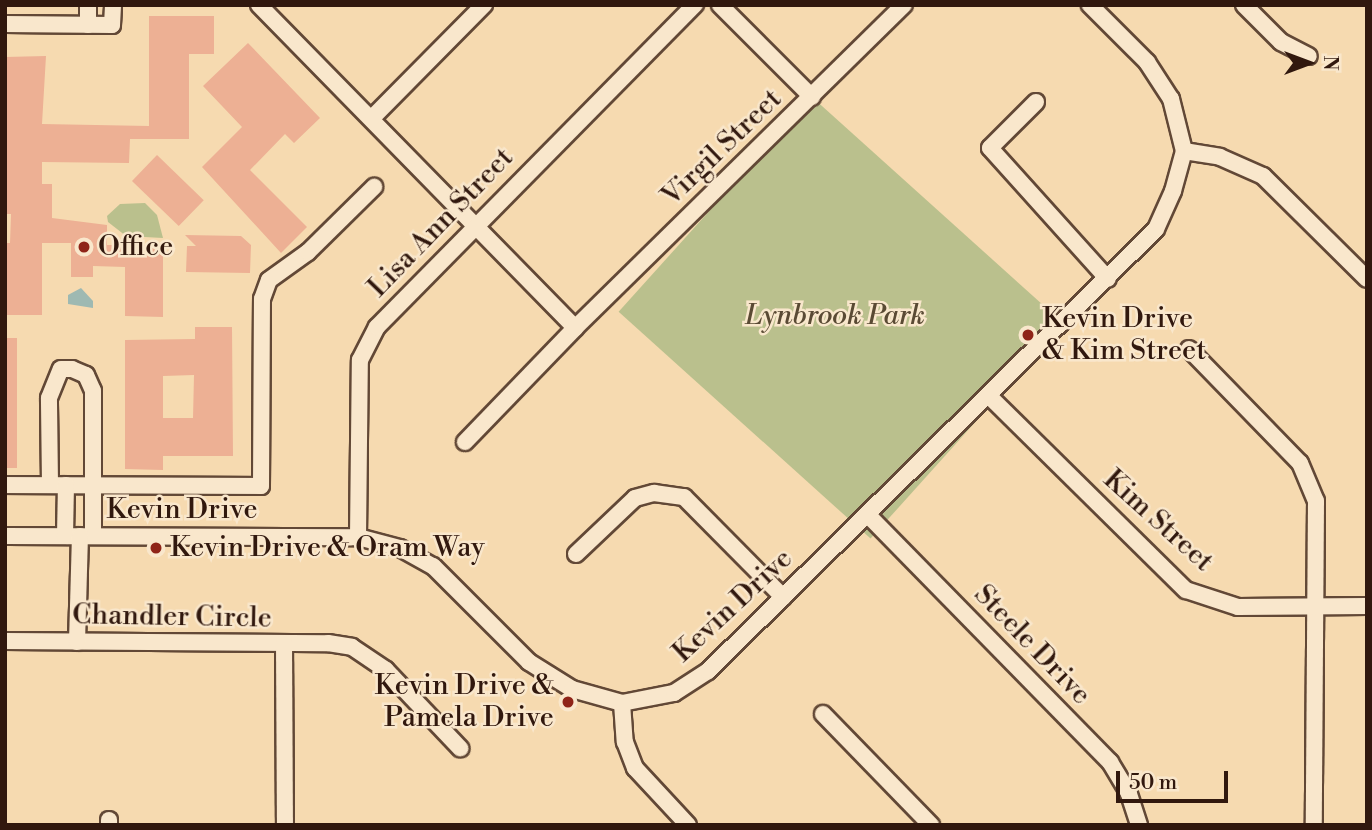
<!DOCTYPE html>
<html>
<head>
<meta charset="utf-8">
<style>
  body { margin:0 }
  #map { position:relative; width:1372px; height:830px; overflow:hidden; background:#f6dab0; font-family:"Libre Bodoni",serif }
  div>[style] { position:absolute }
  .green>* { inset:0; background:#bac08d; transform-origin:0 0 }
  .water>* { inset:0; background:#9eb9b2 }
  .building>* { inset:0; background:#edb094; transform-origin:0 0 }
  .roads { filter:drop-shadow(2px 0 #624836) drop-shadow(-2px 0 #624836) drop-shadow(0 2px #624836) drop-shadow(0 -2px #624836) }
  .minor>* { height:16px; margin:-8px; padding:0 8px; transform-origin:8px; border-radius:8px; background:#f9e7cc }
  .dots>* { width:19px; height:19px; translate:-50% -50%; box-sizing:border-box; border:4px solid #f9e7cc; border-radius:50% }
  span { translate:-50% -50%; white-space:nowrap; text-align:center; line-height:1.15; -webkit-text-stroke:5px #f9e7cc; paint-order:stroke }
  .street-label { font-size:28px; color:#31180e }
  .poi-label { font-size:28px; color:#31180e }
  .left { translate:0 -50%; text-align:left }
  .right { translate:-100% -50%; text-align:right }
  .park-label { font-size:28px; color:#5a4a34; font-style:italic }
  .frame { position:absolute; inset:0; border:7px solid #31180e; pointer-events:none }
  .north { position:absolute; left:1274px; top:28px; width:70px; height:70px; -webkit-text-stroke:5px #f9e7cc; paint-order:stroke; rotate:90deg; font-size:19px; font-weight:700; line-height:28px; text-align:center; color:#31180e }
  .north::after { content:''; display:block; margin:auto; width:24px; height:32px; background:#31180e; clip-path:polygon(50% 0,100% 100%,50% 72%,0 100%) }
  .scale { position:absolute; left:1116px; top:771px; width:112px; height:32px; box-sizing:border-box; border:4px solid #31180e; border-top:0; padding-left:9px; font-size:21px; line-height:24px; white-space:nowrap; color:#31180e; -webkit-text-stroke:5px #f9e7cc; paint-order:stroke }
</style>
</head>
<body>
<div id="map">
  <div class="green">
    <div style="left:812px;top:97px;width:339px;height:289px;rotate:42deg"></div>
    <div style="clip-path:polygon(145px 203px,157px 215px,163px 238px,126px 236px,108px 222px,107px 216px,120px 204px)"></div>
  </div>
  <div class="water">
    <div style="clip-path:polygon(81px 288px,93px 301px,93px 308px,68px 304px,68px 295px)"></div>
  </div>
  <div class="building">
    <div style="clip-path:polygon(149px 16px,214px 16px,214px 54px,189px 54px,189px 139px,130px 139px,129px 163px,42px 162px,42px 184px,52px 184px,52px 218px,107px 225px,107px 245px,163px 245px,163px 317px,125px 316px,125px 267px,93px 266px,93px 277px,71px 277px,71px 243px,42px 243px,42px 315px,5px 315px,5px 243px,10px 243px,11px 214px,5px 214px,5px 57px,46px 56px,42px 124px,149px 126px)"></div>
    <div style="clip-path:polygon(248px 43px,320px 118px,294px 143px,285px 134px,250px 170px,307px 227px,281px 253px,202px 167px,242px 127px,203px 86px)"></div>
    <div style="left:157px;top:155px;width:65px;height:36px;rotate:44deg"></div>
    <div style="clip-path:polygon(185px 235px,241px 236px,251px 245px,250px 273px,186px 272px,187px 246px,196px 246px)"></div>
    <div style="clip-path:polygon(evenodd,195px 327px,232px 327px,233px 456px,163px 456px,163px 470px,125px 469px,125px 340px,195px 339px,195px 327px,194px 375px,193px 418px,163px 418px,163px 376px,194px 375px)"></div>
    <div style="left:5px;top:338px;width:12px;height:130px"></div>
  </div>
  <div class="roads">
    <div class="minor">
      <div style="left:88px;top:5px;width:20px;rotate:90deg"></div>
      <div style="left:259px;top:5px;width:452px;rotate:45.6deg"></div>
      <div style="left:720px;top:5px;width:130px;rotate:45deg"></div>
      <div style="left:1244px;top:5px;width:52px;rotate:45deg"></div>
      <div style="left:1281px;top:42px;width:31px;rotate:27deg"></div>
      <div style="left:5px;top:24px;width:107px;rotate:0.5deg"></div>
      <div style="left:112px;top:25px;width:20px;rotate:-87deg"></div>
      <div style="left:1036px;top:102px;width:65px;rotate:135deg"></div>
      <div style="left:990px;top:148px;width:176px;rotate:48deg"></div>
      <div style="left:373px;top:117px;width:158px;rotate:-45.3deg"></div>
      <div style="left:1184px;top:151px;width:36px;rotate:9deg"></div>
      <div style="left:1220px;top:157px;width:47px;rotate:23.8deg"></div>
      <div style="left:1263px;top:176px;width:146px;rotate:44.7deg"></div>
      <div style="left:1189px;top:349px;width:159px;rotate:45.8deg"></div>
      <div style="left:1300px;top:463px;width:41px;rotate:67.2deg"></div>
      <div style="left:1316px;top:501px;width:324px;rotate:90.4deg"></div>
      <div style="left:990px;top:397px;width:275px;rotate:44.6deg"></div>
      <div style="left:1186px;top:590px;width:55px;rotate:18.1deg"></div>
      <div style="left:1238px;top:607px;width:129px;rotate:-0.4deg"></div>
      <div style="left:465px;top:442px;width:158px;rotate:-46deg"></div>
      <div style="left:575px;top:328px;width:461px;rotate:-44.5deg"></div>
      <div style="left:5px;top:485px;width:256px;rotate:0.2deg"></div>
      <div style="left:261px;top:486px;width:187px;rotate:-89.7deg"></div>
      <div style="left:262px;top:299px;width:20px;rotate:-70deg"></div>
      <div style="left:269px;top:280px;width:48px;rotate:-35.7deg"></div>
      <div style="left:308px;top:252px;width:93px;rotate:-44.6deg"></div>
      <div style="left:50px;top:485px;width:87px;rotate:-90.7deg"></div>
      <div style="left:49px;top:398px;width:31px;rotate:-68deg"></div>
      <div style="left:61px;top:369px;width:11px"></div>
      <div style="left:72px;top:369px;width:15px;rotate:23deg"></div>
      <div style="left:86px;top:375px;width:17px;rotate:66deg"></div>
      <div style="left:93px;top:391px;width:145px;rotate:90deg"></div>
      <div style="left:868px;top:515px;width:346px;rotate:45.6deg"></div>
      <div style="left:1110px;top:762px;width:37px;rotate:59deg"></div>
      <div style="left:1129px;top:794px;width:33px;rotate:72deg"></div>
      <div style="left:5px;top:536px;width:353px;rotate:0.2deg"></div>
      <div style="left:358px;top:537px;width:43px;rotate:14.7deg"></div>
      <div style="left:400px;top:548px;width:38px;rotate:29deg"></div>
      <div style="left:433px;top:566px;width:136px;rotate:45deg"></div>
      <div style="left:529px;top:662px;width:51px;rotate:32.1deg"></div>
      <div style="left:572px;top:689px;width:52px;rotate:15.6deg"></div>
      <div style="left:622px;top:703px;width:53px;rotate:-10.9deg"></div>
      <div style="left:674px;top:693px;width:40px;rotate:-32.9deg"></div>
      <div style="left:708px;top:671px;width:629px;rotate:-44.61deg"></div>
      <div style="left:1156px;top:229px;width:42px;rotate:-65.9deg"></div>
      <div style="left:1173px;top:191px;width:41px;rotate:-74.6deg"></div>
      <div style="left:1184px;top:151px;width:54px;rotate:-104deg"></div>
      <div style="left:1171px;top:99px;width:44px;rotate:-123deg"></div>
      <div style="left:1147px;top:62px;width:81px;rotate:-135deg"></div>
      <div style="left:65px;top:536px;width:51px;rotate:-88.9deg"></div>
      <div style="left:358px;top:537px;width:177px;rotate:-89.4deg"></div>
      <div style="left:360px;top:360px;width:37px;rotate:-63deg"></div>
      <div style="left:377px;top:327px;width:453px;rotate:-45.4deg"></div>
      <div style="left:576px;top:554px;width:81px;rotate:-43.5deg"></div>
      <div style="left:635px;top:498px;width:20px;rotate:-15deg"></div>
      <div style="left:654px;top:493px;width:30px;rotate:8deg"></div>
      <div style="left:684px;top:497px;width:141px;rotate:45.3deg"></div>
      <div style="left:5px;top:641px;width:323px;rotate:0.4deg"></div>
      <div style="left:328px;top:643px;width:24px;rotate:9deg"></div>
      <div style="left:352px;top:647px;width:41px;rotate:34.1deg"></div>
      <div style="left:386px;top:670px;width:108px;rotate:46.5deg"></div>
      <div style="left:77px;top:642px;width:106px;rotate:-88.4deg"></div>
      <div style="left:284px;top:643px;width:182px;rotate:89.7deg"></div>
      <div style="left:622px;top:703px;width:39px;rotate:86deg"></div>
      <div style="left:625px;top:742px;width:28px;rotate:69deg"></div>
      <div style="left:635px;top:768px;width:78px;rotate:47.1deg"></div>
      <div style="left:823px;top:714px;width:155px;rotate:45.8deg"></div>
      <div style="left:109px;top:825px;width:5px;rotate:-90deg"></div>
    </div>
  </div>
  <div class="dots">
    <div style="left:84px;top:247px;background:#8f2418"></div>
    <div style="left:1028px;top:335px;background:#8f2418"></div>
    <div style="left:156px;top:548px;background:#8f2418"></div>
    <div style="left:568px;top:702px;background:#8f2418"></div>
  </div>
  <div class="street-label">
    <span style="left:722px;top:148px;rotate:-44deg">Virgil Street</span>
    <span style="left:441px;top:223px;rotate:-46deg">Lisa Ann Street</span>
    <span style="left:182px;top:510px">Kevin Drive</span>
    <span style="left:1158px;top:521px;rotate:42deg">Kim Street</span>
    <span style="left:733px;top:606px;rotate:-43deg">Kevin Drive</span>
    <span style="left:172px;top:617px;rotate:1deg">Chandler Circle</span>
    <span style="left:1032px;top:645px;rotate:46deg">Steele Drive</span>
  </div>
  <div class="poi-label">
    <span class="left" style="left:98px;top:247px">Office</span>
    <span class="left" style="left:1042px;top:335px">Kevin Drive<br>&amp; Kim Street</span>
    <span class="left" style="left:170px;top:548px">Kevin Drive &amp; Oram Way</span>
    <span class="right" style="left:554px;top:702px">Kevin Drive &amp;<br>Pamela Drive</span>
  </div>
  <div class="park-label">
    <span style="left:835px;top:316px">Lynbrook Park</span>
  </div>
  <div class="frame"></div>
  <div class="north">N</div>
  <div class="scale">50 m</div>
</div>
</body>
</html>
